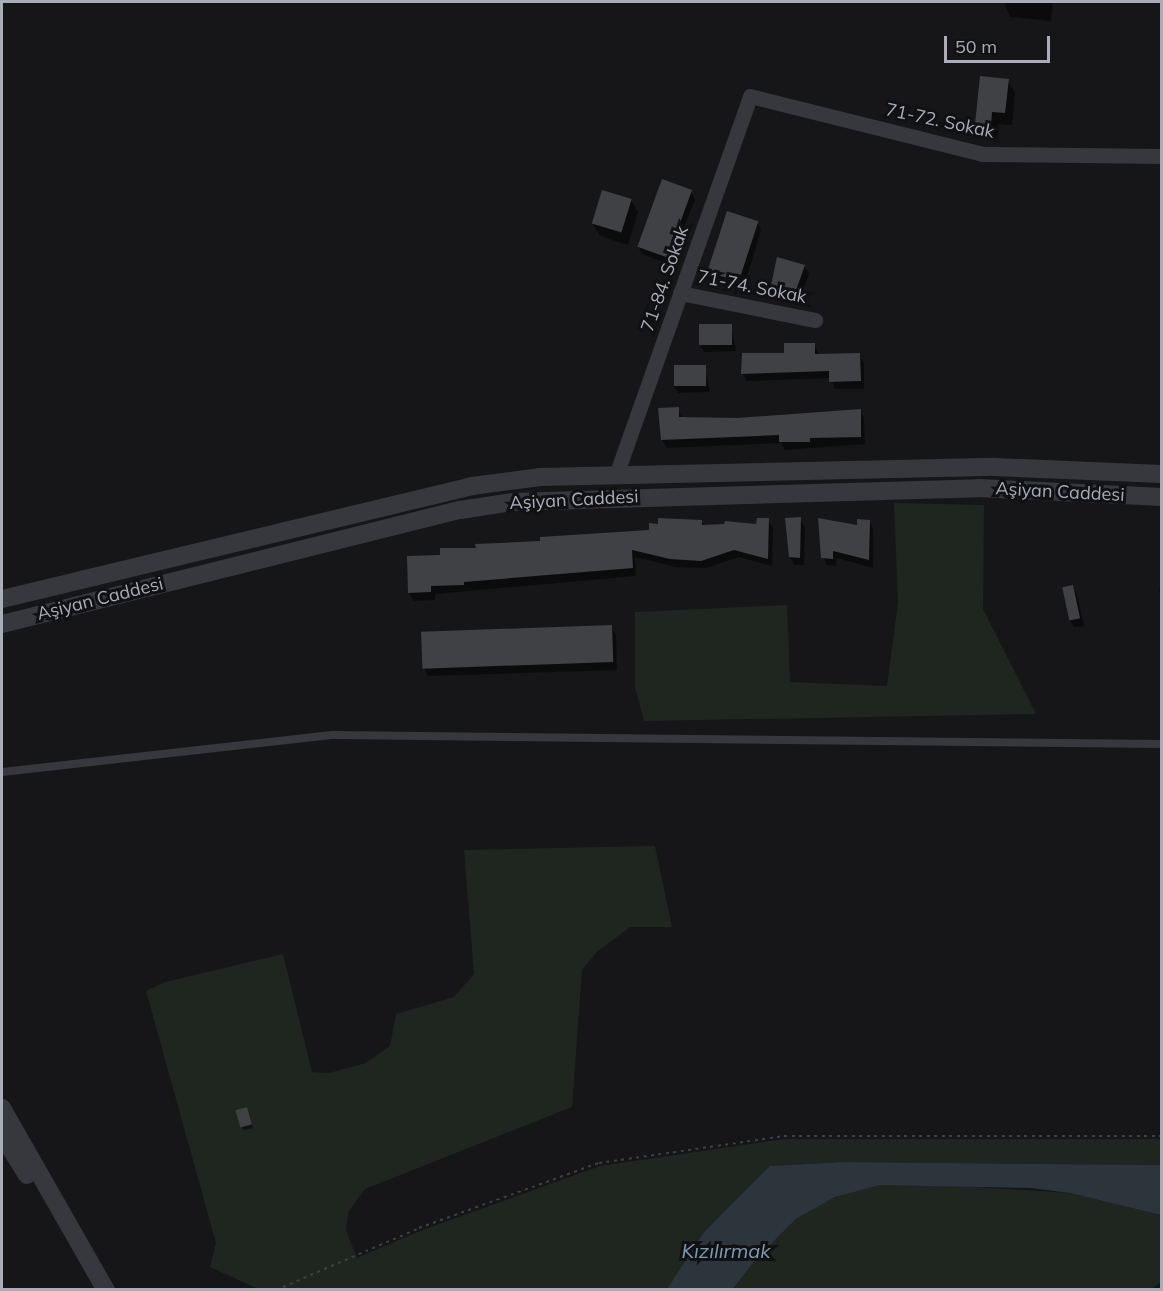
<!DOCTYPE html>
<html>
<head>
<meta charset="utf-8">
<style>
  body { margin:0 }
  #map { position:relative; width:1163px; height:1291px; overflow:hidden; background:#161618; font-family:Mulish,sans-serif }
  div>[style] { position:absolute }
  .green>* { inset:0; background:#1e261f }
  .water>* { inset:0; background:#2c353c }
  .shadow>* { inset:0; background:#0007 }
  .building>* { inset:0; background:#404145; transform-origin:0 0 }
  .path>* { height:2px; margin-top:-1px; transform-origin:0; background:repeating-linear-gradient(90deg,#3d3f44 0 3px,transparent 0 7.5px) }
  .service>* { height:8px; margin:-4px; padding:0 4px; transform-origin:4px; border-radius:4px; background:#37383d }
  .minor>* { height:15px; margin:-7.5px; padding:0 7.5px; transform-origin:7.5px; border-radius:7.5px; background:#37383d }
  .tertiary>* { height:18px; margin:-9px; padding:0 9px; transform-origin:9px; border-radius:9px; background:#37383d }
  span { translate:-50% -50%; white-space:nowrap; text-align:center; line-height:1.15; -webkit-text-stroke:6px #111113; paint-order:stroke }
  .street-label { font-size:18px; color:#a8adb8 }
  .water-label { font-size:20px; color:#7f9bb3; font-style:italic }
  .frame { position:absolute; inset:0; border:3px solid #a8adb8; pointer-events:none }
  .scale { position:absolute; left:944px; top:36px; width:106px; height:27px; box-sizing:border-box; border:3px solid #a8adb8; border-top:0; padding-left:8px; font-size:18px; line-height:21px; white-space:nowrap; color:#a8adb8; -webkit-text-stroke:4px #111113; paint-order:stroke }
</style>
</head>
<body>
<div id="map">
  <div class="green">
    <div style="clip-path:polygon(894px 503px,984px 505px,983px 609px,1036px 714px,644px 721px,635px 687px,635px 612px,787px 605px,790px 682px,887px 686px,898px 602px)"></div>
    <div style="clip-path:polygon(655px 846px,672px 927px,630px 927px,597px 952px,582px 970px,572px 1107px,365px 1189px,349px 1211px,346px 1230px,357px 1258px,420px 1231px,600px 1166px,784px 1139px,1161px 1139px,1161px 1165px,843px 1162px,771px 1166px,704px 1232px,667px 1289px,259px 1289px,210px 1267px,216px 1243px,146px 991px,165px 982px,283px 954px,312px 1072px,329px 1073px,366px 1063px,390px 1046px,396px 1014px,454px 997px,474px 974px,464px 850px)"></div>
    <div style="clip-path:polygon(928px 1184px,1070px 1193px,1161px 1215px,1161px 1282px,1152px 1289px,733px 1290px,756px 1259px,797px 1218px,815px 1206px,846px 1193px,880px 1185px)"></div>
  </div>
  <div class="water">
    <div style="clip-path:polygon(843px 1162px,1161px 1165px,1161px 1215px,1070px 1193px,1031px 1188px,880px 1185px,835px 1197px,797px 1218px,756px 1259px,733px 1289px,667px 1289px,704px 1232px,770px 1166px)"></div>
  </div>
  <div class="shadow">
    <div style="clip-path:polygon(1004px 2px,1053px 2px,1051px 21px,1010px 17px)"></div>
    <div style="clip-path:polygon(1008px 80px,1015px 93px,1012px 125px,999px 124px,997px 137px,984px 136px,977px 123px)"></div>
    <div style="clip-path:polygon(691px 192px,695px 200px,669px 264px,642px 254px,638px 246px)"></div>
    <div style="clip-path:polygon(631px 200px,638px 212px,628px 245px,600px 236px,593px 224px)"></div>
    <div style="clip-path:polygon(757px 222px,761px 230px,743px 290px,714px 280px,709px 272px)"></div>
    <div style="clip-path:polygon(804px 266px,809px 274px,798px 303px,776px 298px,772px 290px)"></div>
    <div style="clip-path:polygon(731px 326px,736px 351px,704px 352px,699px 344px)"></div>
    <div style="clip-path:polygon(814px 344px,819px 355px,859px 355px,864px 363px,864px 389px,835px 389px,831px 378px,747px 381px,742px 373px)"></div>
    <div style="clip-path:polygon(705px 367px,710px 392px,678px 393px,674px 385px)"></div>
    <div style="clip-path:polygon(678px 409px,683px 419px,737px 419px,860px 410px,864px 418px,865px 444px,785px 450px,781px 443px,667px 448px,662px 440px)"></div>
    <div style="clip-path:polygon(800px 519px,805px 527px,804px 565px,795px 565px,790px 557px)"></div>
    <div style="clip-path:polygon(768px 520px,773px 528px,772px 566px,739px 557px,706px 568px,675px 567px,635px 557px,636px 576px,435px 594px,435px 600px,414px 601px,409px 593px,441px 557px,477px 549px,650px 532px,701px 521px,704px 526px,758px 526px)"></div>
    <div style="clip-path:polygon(869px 521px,873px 529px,873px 568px,837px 558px,836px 566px,827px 565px,823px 557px)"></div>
    <div style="clip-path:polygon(1162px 586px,1162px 602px,1159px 590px)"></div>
    <div style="clip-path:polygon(1072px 587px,1077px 595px,1084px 626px,1074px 627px,1069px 619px)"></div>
    <div style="clip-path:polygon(611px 627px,616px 635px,617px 670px,428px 676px,424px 668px)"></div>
    <div style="clip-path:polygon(237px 1112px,249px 1112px,253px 1128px,243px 1130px)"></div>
  </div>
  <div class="building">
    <div style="clip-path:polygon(980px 76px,1009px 79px,1005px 113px,992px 112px,991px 125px,975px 124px)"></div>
    <div style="left:662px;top:179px;width:32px;height:72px;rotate:20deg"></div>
    <div style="left:602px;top:190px;width:31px;height:35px;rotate:17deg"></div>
    <div style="left:727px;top:211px;width:33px;height:64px;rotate:18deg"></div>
    <div style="clip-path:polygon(777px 257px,805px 265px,794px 296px,770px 290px)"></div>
    <div style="left:699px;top:324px;width:33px;height:21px"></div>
    <div style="clip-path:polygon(784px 343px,815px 343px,815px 354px,860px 353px,861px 381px,829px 382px,829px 371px,741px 374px,742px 353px,784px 353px)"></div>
    <div style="left:674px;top:365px;width:32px;height:21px"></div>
    <div style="clip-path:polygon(679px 407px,679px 417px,737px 418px,861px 409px,861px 437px,810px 438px,810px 442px,779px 442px,779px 435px,661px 440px,658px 408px)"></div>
    <div style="clip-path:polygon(801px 517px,800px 558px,789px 557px,785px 518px)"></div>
    <div style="clip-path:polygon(658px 518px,702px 520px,702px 525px,724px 524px,725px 521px,756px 524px,757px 518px,769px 518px,768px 559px,734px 550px,701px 561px,670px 559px,632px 550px,633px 568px,464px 582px,464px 585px,431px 586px,431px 592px,408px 593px,407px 556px,440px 555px,440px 548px,476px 548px,475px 544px,540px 541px,540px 537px,649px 530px,649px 523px,658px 524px)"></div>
    <div style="clip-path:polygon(818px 518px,857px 525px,857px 519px,870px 520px,869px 560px,833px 551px,833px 559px,821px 558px)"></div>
    <div style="left:1073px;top:585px;width:34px;height:11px;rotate:78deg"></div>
    <div style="left:612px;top:625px;width:37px;height:191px;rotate:88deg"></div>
    <div style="left:247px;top:1107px;width:18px;height:12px;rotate:74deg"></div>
  </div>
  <div class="path">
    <div style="left:276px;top:1290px;width:156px;rotate:-23.4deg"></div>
    <div style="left:419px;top:1228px;width:191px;rotate:-19.9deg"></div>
    <div style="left:599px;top:1163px;width:187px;rotate:-8.3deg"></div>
    <div style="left:784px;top:1136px;width:378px"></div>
  </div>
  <div class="service">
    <div style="left:2px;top:772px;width:334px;rotate:-6.4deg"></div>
    <div style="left:334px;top:735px;width:828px;rotate:0.62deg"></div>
  </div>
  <div class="minor">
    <div style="left:680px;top:293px;width:138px;rotate:11.3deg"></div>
    <div style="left:616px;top:475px;width:402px;rotate:-70.5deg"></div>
    <div style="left:750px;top:96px;width:239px;rotate:14deg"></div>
    <div style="left:982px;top:154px;width:180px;rotate:0.6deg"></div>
  </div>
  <div class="tertiary">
    <div style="left:2px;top:599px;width:483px;rotate:-13.5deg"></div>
    <div style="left:472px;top:486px;width:69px;rotate:-7.5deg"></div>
    <div style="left:540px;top:477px;width:455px;rotate:-1.3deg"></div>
    <div style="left:995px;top:467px;width:167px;rotate:2.4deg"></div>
    <div style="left:2px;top:624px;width:472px;rotate:-14deg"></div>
    <div style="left:460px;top:510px;width:54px;rotate:-8.6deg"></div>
    <div style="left:513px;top:502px;width:466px;rotate:-1.7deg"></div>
    <div style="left:979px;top:488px;width:183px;rotate:2.8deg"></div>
    <div style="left:2px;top:1108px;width:210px;rotate:60.3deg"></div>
    <div style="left:2px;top:1135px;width:47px;rotate:58deg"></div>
  </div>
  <div class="street-label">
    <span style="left:940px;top:121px;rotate:12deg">71-72. Sokak</span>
    <span style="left:665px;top:279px;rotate:-71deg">71-84. Sokak</span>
    <span style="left:752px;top:287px;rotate:11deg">71-74. Sokak</span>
    <span style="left:1060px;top:492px;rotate:3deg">Aşiyan Caddesi</span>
    <span style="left:574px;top:500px;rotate:-3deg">Aşiyan Caddesi</span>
    <span style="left:100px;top:599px;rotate:-14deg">Aşiyan Caddesi</span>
  </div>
  <div class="water-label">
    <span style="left:726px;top:1250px">Kızılırmak</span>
  </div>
  <div class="frame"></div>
  <div class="scale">50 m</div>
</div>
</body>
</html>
